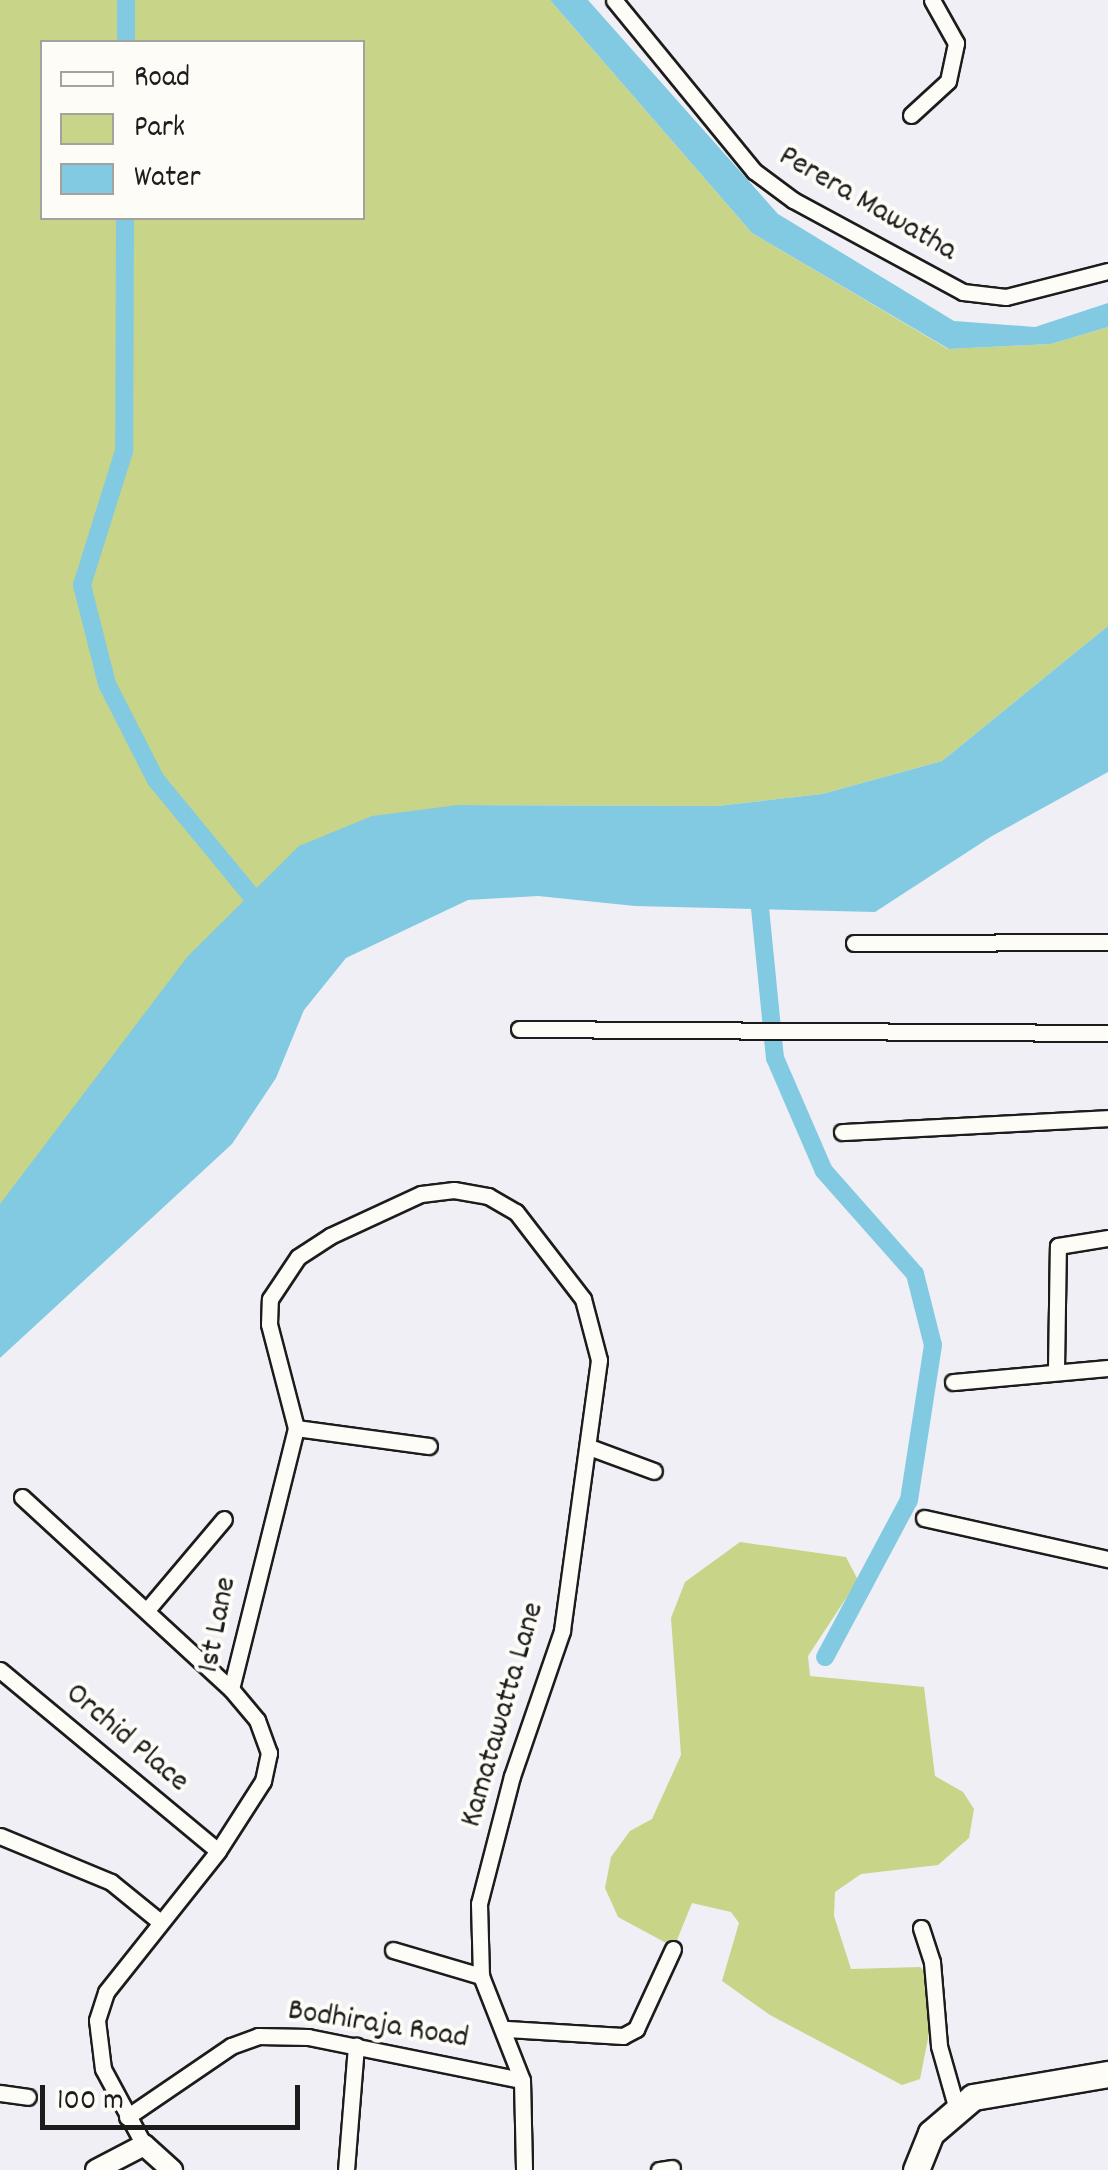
<!DOCTYPE html>
<html>
<head>
<meta charset="utf-8">
<style>
  body { margin:0 }
  #map { position:relative; width:1108px; height:2170px; overflow:hidden; background:#efeff5; font-family:Dekko,sans-serif }
  div>[style] { position:absolute }
  .green>* { inset:0; background:#c8d487 }
  .water>* { inset:0; background:#81cae2 }
  .canal>* { height:18px; margin:-9px; padding:0 9px; transform-origin:9px; border-radius:9px; background:#81cae2 }
  .roads { filter:drop-shadow(2px 0 #1c1c1c) drop-shadow(-2px 0 #1c1c1c) drop-shadow(0 2px #1c1c1c) drop-shadow(0 -2px #1c1c1c) }
  .minor>* { height:15px; margin:-7.5px; padding:0 7.5px; transform-origin:7.5px; border-radius:7.5px; background:#fdfcf7 }
  .tertiary>* { height:20px; margin:-10px; padding:0 10px; transform-origin:10px; border-radius:10px; background:#fdfcf7 }
  .primary>* { height:25px; margin:-12.5px; padding:0 12.5px; transform-origin:12.5px; border-radius:12.5px; background:#fdfcf7 }
  span { translate:-50% -50%; white-space:nowrap; text-align:center; line-height:1.15; -webkit-text-stroke:8px #fdfcf7; paint-order:stroke }
  .street-label { font-size:32px; color:#1c1c1c }
  .legend { position:absolute; left:40px; top:40px; width:325px; height:180px; box-sizing:border-box; background:#fdfcf7; border:2px solid #a3a29f; margin:0; padding:12px 18px; list-style:none; font-size:30px; color:#1c1c1c }
  .legend li { display:flex; align-items:center; gap:20px; height:50px }
  .legend b { width:50px; border:2px solid #a3a29f }
  .scale { position:absolute; left:40px; top:2085px; width:260px; height:45px; box-sizing:border-box; border:5px solid #1c1c1c; border-top:0; padding-left:12px; font-size:30px; line-height:35px; white-space:nowrap; color:#1c1c1c; -webkit-text-stroke:8px #fdfcf7; paint-order:stroke }
</style>
</head>
<body>
<div id="map">
  <div class="green">
    <div style="clip-path:polygon(evenodd,0 0,550px 0,752px 233px,948px 349px,1051px 344px,1108px 327px,1108px 626px,942px 761px,822px 794px,717px 806px,458px 805px,0 1204px,0 0,42px 42px,362px 42px,362px 218px,42px 218px,42px 42px)"></div>
    <div style="clip-path:polygon(740px 1542px,846px 1557px,858px 1580px,808px 1656px,810px 1676px,924px 1687px,935px 1776px,963px 1792px,974px 1809px,969px 1838px,938px 1865px,861px 1874px,835px 1892px,834px 1916px,851px 1969px,920px 1967px,938px 1988px,920px 2079px,902px 2085px,770px 2015px,722px 1981px,739px 1923px,731px 1912px,692px 1903px,677px 1940px,668px 1944px,618px 1917px,605px 1888px,611px 1857px,630px 1831px,652px 1819px,681px 1755px,671px 1618px,685px 1582px)"></div>
  </div>
  <div class="water">
    <div style="clip-path:polygon(550px 0,588px 0,778px 214px,954px 321px,1035px 327px,1108px 303px,1108px 327px,1051px 344px,949px 349px,752px 233px)"></div>
    <div style="clip-path:polygon(1108px 626px,1108px 772px,992px 836px,875px 912px,635px 906px,538px 896px,468px 900px,346px 958px,304px 1010px,276px 1078px,232px 1144px,0 1358px,0 1204px,188px 956px,299px 846px,372px 816px,458px 805px,717px 806px,822px 794px,942px 761px)"></div>
  </div>
  <div class="canal">
    <div style="left:126px;top:42px;width:42px;rotate:-90deg"></div>
    <div style="left:125px;top:218px;width:233px;rotate:90.2deg"></div>
    <div style="left:124px;top:451px;width:140px;rotate:107.4deg"></div>
    <div style="left:82px;top:585px;width:102px;rotate:75.8deg"></div>
    <div style="left:107px;top:684px;width:108px;rotate:63deg"></div>
    <div style="left:156px;top:780px;width:148px;rotate:50.5deg"></div>
    <div style="left:758px;top:888px;width:171px;rotate:84.3deg"></div>
    <div style="left:775px;top:1058px;width:123px;rotate:66.6deg"></div>
    <div style="left:824px;top:1171px;width:137px;rotate:48.5deg"></div>
    <div style="left:915px;top:1274px;width:73px;rotate:75.8deg"></div>
    <div style="left:933px;top:1345px;width:157px;rotate:98.8deg"></div>
    <div style="left:909px;top:1500px;width:178px;rotate:118.1deg"></div>
  </div>
  <div class="roads">
    <div class="minor">
      <div style="left:614px;top:0;width:221px;rotate:50.7deg"></div>
      <div style="left:754px;top:171px;width:49px;rotate:36.6deg"></div>
      <div style="left:793px;top:200px;width:193px;rotate:28.4deg"></div>
      <div style="left:963px;top:292px;width:43px;rotate:6.6deg"></div>
      <div style="left:1006px;top:297px;width:105px;rotate:-14.3deg"></div>
      <div style="left:911px;top:115px;width:50px;rotate:-42.6deg"></div>
      <div style="left:948px;top:81px;width:39px;rotate:-78deg"></div>
      <div style="left:956px;top:43px;width:49px;rotate:-119.2deg"></div>
      <div style="left:854px;top:943px;width:254px;rotate:-0.2deg"></div>
      <div style="left:519px;top:1029px;width:589px;rotate:0.39deg"></div>
      <div style="left:842px;top:1132px;width:266px;rotate:-3deg"></div>
      <div style="left:1056px;top:1369px;width:123px;rotate:-89.1deg"></div>
      <div style="left:1058px;top:1246px;width:51px;rotate:-9.1deg"></div>
      <div style="left:953px;top:1382px;width:156px;rotate:-5.2deg"></div>
      <div style="left:296px;top:1428px;width:134px;rotate:7.7deg"></div>
      <div style="left:589px;top:1447px;width:69px;rotate:20.3deg"></div>
      <div style="left:22px;top:1497px;width:284px;rotate:42.6deg"></div>
      <div style="left:924px;top:1518px;width:189px;rotate:12.6deg"></div>
      <div style="left:147px;top:1610px;width:119px;rotate:-49.8deg"></div>
      <div style="left:0;top:1670px;width:283px;rotate:39.7deg"></div>
      <div style="left:0;top:1836px;width:120px;rotate:22.5deg"></div>
      <div style="left:111px;top:1882px;width:62px;rotate:39.1deg"></div>
      <div style="left:921px;top:1928px;width:36px;rotate:72deg"></div>
      <div style="left:932px;top:1962px;width:84px;rotate:85.2deg"></div>
      <div style="left:939px;top:2046px;width:62px;rotate:74.2deg"></div>
      <div style="left:393px;top:1950px;width:92px;rotate:16.5deg"></div>
      <div style="left:507px;top:2029px;width:116px;rotate:3.5deg"></div>
      <div style="left:623px;top:2036px;width:15px;rotate:-28deg"></div>
      <div style="left:636px;top:2029px;width:88px;rotate:-65.2deg"></div>
      <div style="left:0;top:2093px;width:28px;rotate:8deg"></div>
      <div style="left:127px;top:2117px;width:126px;rotate:-34.3deg"></div>
      <div style="left:231px;top:2046px;width:29px;rotate:-20deg"></div>
      <div style="left:258px;top:2036px;width:50px;rotate:1.1deg"></div>
      <div style="left:308px;top:2037px;width:218px;rotate:11.4deg"></div>
      <div style="left:144px;top:2145px;width:86px;rotate:-118.3deg"></div>
      <div style="left:103px;top:2069px;width:49px;rotate:-97deg"></div>
      <div style="left:97px;top:2020px;width:29px;rotate:-72deg"></div>
      <div style="left:106px;top:1992px;width:180px;rotate:-51.5deg"></div>
      <div style="left:218px;top:1851px;width:83px;rotate:-57.3deg"></div>
      <div style="left:263px;top:1781px;width:29px;rotate:-78deg"></div>
      <div style="left:269px;top:1753px;width:35px;rotate:-110deg"></div>
      <div style="left:257px;top:1720px;width:40px;rotate:-130deg"></div>
      <div style="left:231px;top:1689px;width:269px;rotate:-76deg"></div>
      <div style="left:296px;top:1428px;width:107px;rotate:-104.6deg"></div>
      <div style="left:269px;top:1324px;width:25px;rotate:-88deg"></div>
      <div style="left:270px;top:1299px;width:50px;rotate:-56.3deg"></div>
      <div style="left:298px;top:1257px;width:38px;rotate:-33deg"></div>
      <div style="left:330px;top:1236px;width:100px;rotate:-24.8deg"></div>
      <div style="left:421px;top:1194px;width:33px;rotate:-7deg"></div>
      <div style="left:454px;top:1190px;width:35px;rotate:10deg"></div>
      <div style="left:488px;top:1196px;width:32px;rotate:30deg"></div>
      <div style="left:516px;top:1212px;width:110px;rotate:52.4deg"></div>
      <div style="left:583px;top:1299px;width:63px;rotate:75.3deg"></div>
      <div style="left:599px;top:1360px;width:274px;rotate:97.8deg"></div>
      <div style="left:562px;top:1631px;width:153px;rotate:109deg"></div>
      <div style="left:512px;top:1776px;width:132px;rotate:104.5deg"></div>
      <div style="left:479px;top:1904px;width:72px;rotate:88.4deg"></div>
      <div style="left:481px;top:1976px;width:112px;rotate:68.5deg"></div>
      <div style="left:522px;top:2080px;width:90px;rotate:88.7deg"></div>
      <div style="left:346px;top:2170px;width:125px;rotate:-85.4deg"></div>
      <div style="left:659px;top:2170px;width:13px;rotate:-9deg"></div>
    </div>
    <div class="tertiary">
      <div style="left:96px;top:2170px;width:54px;rotate:-27.5deg"></div>
      <div style="left:144px;top:2145px;width:38px;rotate:42deg"></div>
    </div>
    <div class="primary">
      <div style="left:916px;top:2170px;width:40px;rotate:-68deg"></div>
      <div style="left:931px;top:2133px;width:55px;rotate:-40.6deg"></div>
      <div style="left:973px;top:2097px;width:137px;rotate:-9.7deg"></div>
    </div>
  </div>
  <div class="street-label">
    <span style="left:867px;top:205px;rotate:30deg">Perera Mawatha</span>
    <span style="left:219px;top:1625px;rotate:-79deg">1st Lane</span>
    <span style="left:504px;top:1715px;rotate:-74deg">Kamatawatta Lane</span>
    <span style="left:126px;top:1739px;rotate:40deg">Orchid Place</span>
    <span style="left:378px;top:2026px;rotate:9deg">Bodhiraja Road</span>
  </div>
  <ul class="legend">
  <li><b style="height:12px;background:#fdfcf7"></b>Road</li>
  <li><b style="height:28px;background:#c8d487"></b>Park</li>
  <li><b style="height:28px;background:#81cae2"></b>Water</li>
  </ul>
  <div class="scale">100 m</div>
</div>
</body>
</html>
